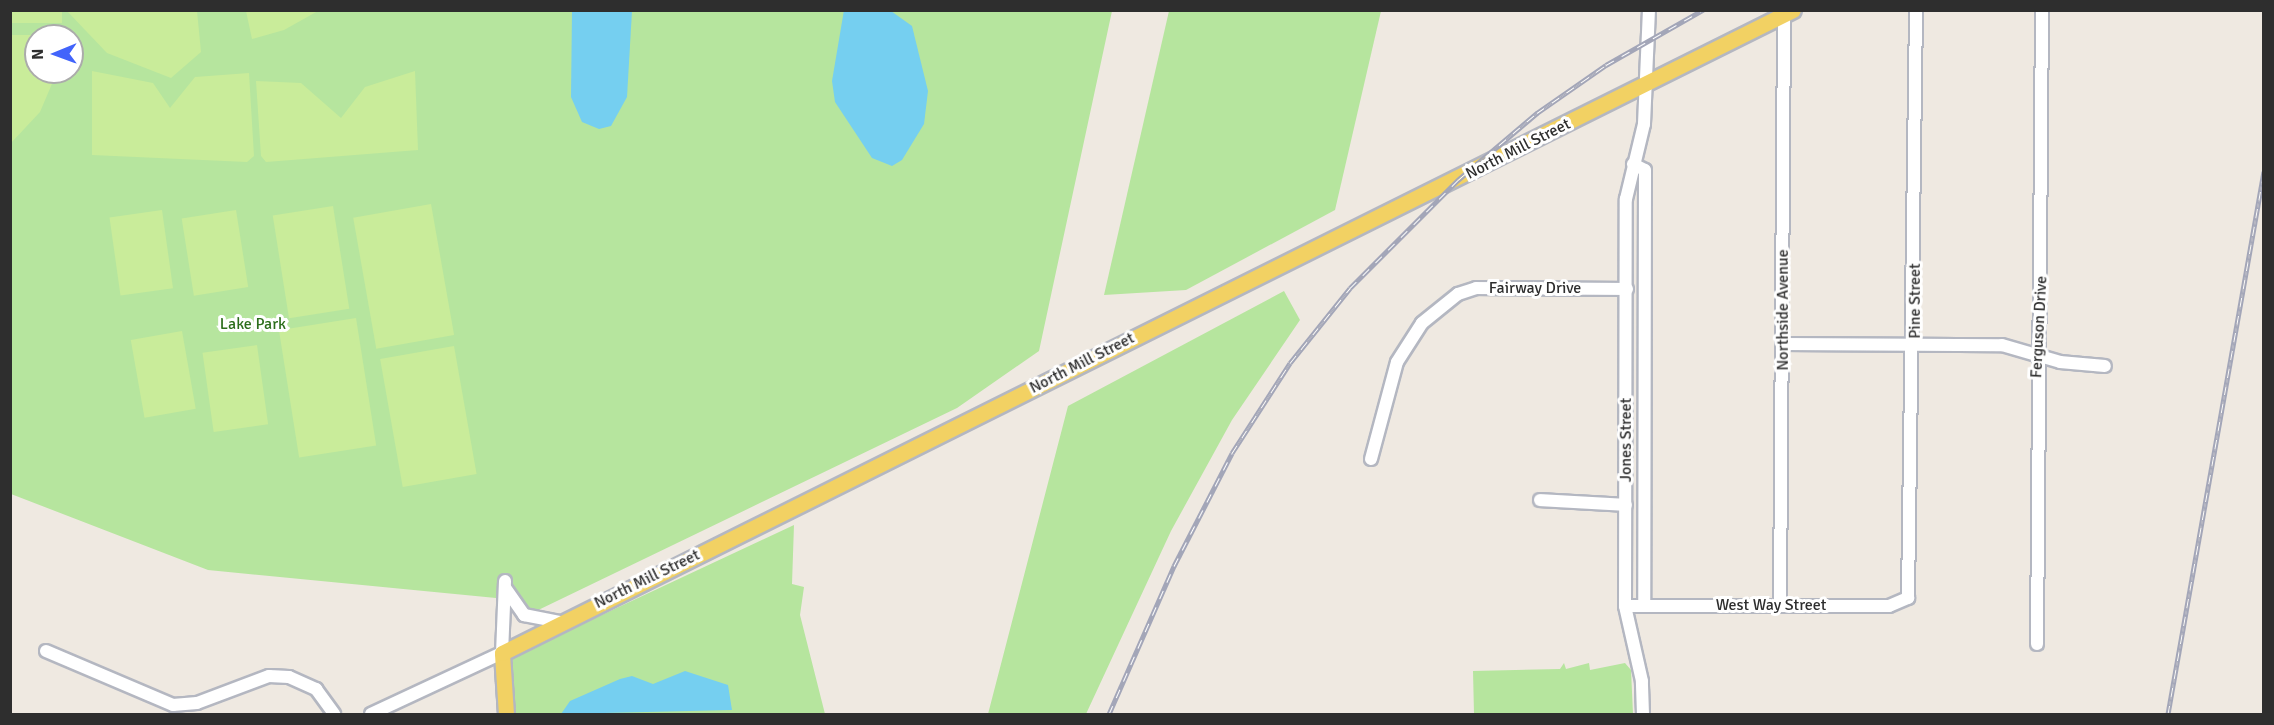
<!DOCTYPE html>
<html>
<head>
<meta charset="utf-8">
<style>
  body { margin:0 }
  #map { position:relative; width:2274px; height:725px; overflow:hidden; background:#efe9e1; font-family:Signika,sans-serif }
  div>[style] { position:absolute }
  .green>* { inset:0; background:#b6e59e }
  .pitch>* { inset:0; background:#c9ec9a; transform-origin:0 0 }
  .water>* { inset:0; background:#75cff0 }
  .roads { filter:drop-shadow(2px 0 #b4b7c1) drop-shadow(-2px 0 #b4b7c1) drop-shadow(0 2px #b4b7c1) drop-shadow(0 -2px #b4b7c1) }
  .minor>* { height:12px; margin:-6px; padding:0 6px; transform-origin:6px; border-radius:6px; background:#fff }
  .major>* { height:15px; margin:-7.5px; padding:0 7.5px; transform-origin:7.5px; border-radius:7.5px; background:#f2d163 }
  .rail>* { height:5px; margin-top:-2.5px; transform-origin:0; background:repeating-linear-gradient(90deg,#fff 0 9px,#a3a6b8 0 18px); box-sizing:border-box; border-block:2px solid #a3a6b8 }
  span { translate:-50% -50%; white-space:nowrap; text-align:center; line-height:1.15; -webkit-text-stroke:6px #fff; paint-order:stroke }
  .street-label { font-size:16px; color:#2e2e2e }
  .park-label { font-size:16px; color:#2c6e1b }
  .frame { position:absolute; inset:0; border:12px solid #2e2e2e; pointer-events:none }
  .north { position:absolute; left:24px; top:24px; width:60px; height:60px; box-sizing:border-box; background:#fff; border:2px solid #ababab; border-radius:50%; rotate:269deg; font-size:16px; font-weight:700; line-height:24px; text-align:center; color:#2e2e2e }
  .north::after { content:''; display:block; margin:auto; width:21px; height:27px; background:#4264fb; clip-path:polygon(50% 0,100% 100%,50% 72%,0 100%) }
</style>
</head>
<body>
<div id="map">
  <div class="green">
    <div style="clip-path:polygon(evenodd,10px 11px,1112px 11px,1039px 351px,957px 408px,530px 614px,511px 582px,499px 581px,496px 598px,208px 570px,11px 494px,10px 11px,36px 36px,72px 36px,72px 72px,36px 72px,36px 36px)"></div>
    <div style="clip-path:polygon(1169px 11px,1381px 11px,1335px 210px,1186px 290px,1104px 295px)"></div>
    <div style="clip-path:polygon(1284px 291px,1300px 320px,1232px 420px,1171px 531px,1086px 714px,988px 714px,1068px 406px)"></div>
    <div style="clip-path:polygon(794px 525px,792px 584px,804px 587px,800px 615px,825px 714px,515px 714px,512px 657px)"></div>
    <div style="clip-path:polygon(1564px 663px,1566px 669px,1589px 663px,1590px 670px,1625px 663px,1631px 670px,1633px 714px,1474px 714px,1473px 671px,1560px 669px)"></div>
  </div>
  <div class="pitch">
    <div style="left:10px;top:11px;width:52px;height:12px"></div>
    <div style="clip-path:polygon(67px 11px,197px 11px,201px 52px,171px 78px,107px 53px)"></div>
    <div style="clip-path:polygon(246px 11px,246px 10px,318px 11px,284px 30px,252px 39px)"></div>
    <div style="clip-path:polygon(11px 35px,61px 35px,36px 36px,36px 72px,57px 72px,40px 112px,11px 143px)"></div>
    <div style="clip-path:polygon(92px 71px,153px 83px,170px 108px,195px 77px,249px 73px,254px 156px,247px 162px,92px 155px)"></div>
    <div style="clip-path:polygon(415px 71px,418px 150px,266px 162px,261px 156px,256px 81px,301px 83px,341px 118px,365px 87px)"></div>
    <div style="left:431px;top:204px;width:133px;height:79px;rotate:80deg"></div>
    <div style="left:333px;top:206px;width:104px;height:61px;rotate:81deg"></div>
    <div style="left:162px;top:210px;width:79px;height:53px;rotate:82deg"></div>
    <div style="left:236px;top:210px;width:78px;height:55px;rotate:81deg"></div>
    <div style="left:356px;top:318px;width:129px;height:78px;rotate:81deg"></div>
    <div style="left:182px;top:331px;width:79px;height:52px;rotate:80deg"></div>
    <div style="left:257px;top:345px;width:80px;height:55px;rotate:82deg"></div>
    <div style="left:454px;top:346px;width:130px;height:75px;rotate:80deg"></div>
  </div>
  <div class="water">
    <div style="clip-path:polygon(844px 10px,891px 11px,912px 26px,928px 91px,924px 124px,902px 160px,892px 166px,872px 158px,835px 102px,832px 81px)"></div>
    <div style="clip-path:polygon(572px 11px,632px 11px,627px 97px,611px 126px,599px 129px,582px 122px,571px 97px)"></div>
    <div style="clip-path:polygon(685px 671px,728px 685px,732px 710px,561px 714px,570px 701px,620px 679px,632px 676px,653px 684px)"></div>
  </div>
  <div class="roads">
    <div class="minor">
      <div style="left:1633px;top:164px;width:13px;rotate:27deg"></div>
      <div style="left:1645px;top:170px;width:436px;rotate:90.1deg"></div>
      <div style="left:1783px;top:344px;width:219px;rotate:0.3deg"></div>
      <div style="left:2002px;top:345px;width:60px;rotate:16.3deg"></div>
      <div style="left:2060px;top:362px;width:45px;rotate:5.1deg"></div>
      <div style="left:1371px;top:459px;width:100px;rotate:-75deg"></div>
      <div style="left:1397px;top:362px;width:46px;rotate:-57.3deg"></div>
      <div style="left:1422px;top:323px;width:46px;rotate:-38.9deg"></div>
      <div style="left:1458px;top:294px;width:19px;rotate:-18deg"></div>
      <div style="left:1476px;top:288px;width:151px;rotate:0.4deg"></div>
      <div style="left:1540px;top:500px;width:86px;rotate:3.3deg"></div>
      <div style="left:506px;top:589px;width:32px;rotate:55deg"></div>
      <div style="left:524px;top:615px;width:36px;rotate:11deg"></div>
      <div style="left:1780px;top:604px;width:589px;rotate:-89.61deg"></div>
      <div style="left:1625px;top:606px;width:264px"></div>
      <div style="left:1889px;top:606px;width:21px;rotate:-23deg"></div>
      <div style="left:1908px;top:598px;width:588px;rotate:-89.22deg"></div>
      <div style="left:2037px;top:644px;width:634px;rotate:-89.55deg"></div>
      <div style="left:46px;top:651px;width:138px;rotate:23deg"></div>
      <div style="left:173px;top:705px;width:24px;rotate:-5deg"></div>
      <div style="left:197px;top:703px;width:77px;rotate:-20.6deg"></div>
      <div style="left:269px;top:676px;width:20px;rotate:3deg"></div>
      <div style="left:289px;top:677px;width:30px;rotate:24deg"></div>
      <div style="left:316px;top:689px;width:31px;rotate:54deg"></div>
      <div style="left:371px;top:714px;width:145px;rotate:-25deg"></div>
      <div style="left:502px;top:653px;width:72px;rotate:-87.6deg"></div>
      <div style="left:1643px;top:714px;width:33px;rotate:-92deg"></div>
      <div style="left:1642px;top:681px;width:77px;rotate:-102.8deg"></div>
      <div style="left:1625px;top:606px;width:407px;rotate:-89.9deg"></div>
      <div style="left:1626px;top:199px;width:77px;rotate:-76.5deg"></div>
      <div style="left:1644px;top:124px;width:114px;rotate:-87.5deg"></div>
    </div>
    <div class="major">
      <div style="left:506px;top:714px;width:61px;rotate:-93.8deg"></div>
      <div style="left:502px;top:653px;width:1442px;rotate:-26.48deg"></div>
    </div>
  </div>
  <div class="rail">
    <div style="left:1109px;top:714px;width:162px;rotate:-66.3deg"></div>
    <div style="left:1174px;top:566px;width:127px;rotate:-62.8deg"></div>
    <div style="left:1232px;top:453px;width:107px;rotate:-57.2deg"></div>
    <div style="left:1290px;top:363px;width:96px;rotate:-51.3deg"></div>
    <div style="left:1350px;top:288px;width:153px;rotate:-45deg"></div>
    <div style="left:1458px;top:180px;width:104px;rotate:-40.3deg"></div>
    <div style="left:1537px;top:113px;width:84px;rotate:-34.8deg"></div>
    <div style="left:1606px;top:65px;width:112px;rotate:-29.6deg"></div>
    <div style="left:2168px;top:714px;width:551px;rotate:-79.97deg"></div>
  </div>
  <div class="street-label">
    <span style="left:1518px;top:149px;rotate:-27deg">North Mill Street</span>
    <span style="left:1535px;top:288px">Fairway Drive</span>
    <span style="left:1915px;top:301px;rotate:-90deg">Pine Street</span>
    <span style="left:1783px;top:310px;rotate:-90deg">Northside Avenue</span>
    <span style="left:2039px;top:327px;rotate:-87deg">Ferguson Drive</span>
    <span style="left:1082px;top:363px;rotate:-27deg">North Mill Street</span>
    <span style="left:1626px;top:440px;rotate:-90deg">Jones Street</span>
    <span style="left:647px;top:579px;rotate:-26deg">North Mill Street</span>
    <span style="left:1771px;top:605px">West Way Street</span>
  </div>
  <div class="park-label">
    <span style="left:253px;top:324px">Lake Park</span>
  </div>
  <div class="frame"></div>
  <div class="north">N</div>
</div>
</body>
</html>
